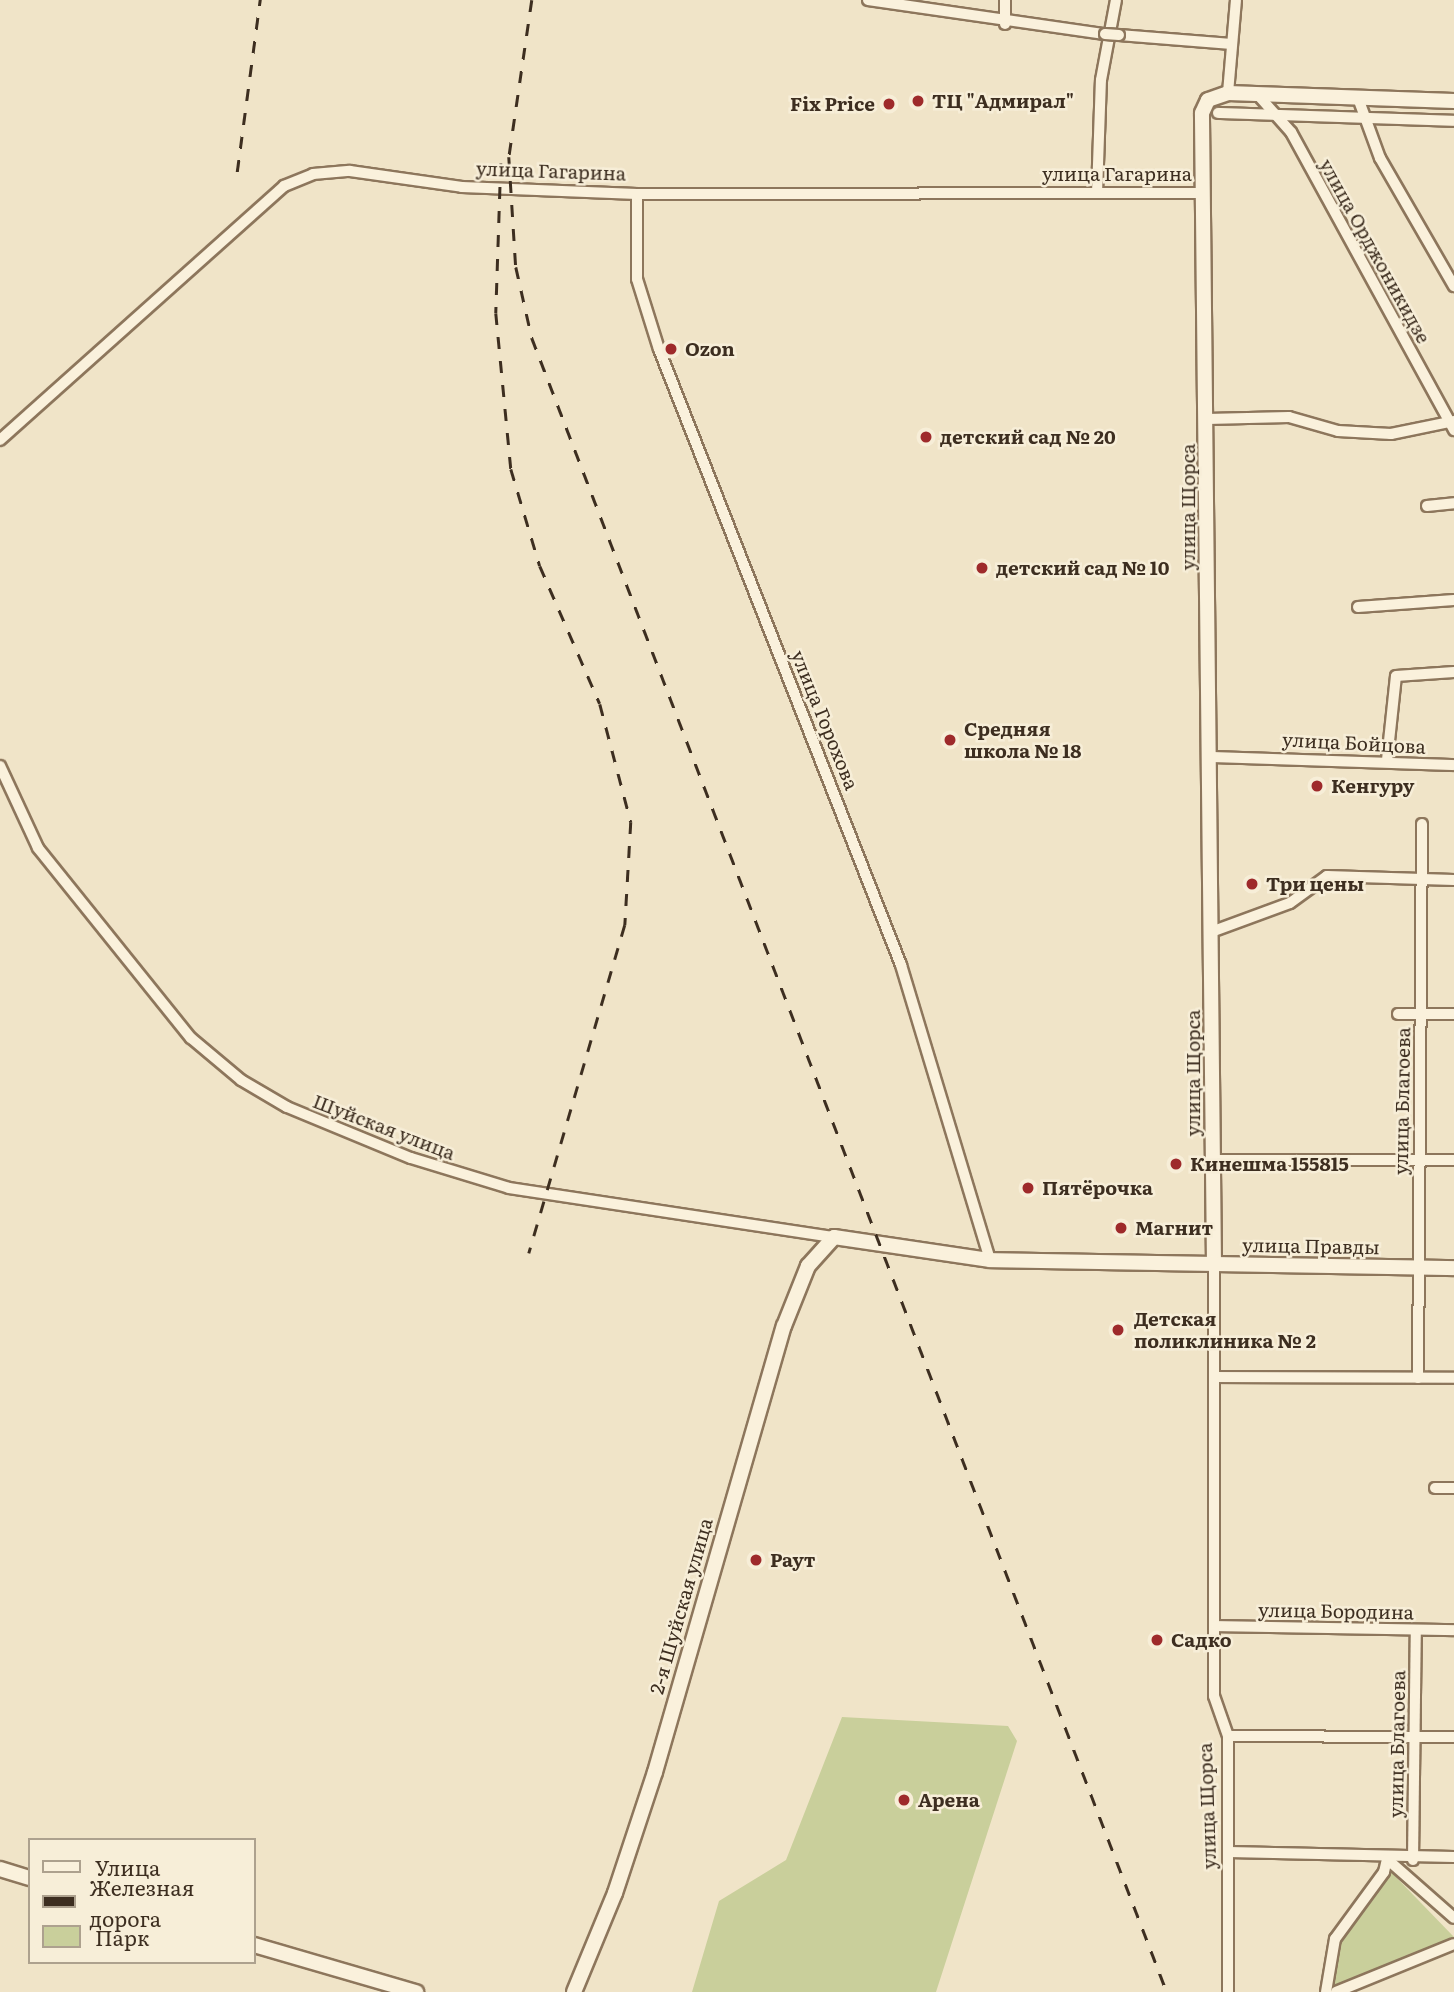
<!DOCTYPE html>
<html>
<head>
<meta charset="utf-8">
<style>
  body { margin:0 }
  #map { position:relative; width:1454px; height:1992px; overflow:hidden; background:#f0e4c8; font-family:Literata,serif }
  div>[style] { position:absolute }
  .green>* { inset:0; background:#c9cf9b }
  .roads { filter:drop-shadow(2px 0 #8d765c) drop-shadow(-2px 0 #8d765c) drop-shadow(0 2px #8d765c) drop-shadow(0 -2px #8d765c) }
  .street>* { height:10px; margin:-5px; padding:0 5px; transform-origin:5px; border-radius:5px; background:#faf1dc }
  .secondary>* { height:14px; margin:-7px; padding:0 7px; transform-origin:7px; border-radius:7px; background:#faf1dc }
  .rail>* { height:2.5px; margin-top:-1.25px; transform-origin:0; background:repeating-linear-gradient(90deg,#3d2e20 0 12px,transparent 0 24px) }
  .bridges { filter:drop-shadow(2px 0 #8d765c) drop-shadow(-2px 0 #8d765c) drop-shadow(0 2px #8d765c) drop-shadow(0 -2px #8d765c) }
  .street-bridge>* { height:10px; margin:-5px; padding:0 5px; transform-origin:5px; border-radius:5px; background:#faf1dc }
  .dots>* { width:19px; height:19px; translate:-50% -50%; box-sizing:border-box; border:4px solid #f7eed8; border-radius:50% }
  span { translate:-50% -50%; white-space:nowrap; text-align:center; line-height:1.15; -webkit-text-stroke:5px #f7eed8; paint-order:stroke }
  .poi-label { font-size:19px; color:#3d2e20; font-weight:700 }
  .left { translate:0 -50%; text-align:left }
  .right { translate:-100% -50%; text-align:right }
  .street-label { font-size:19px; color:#3d2e20 }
  .legend { position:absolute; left:28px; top:1838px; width:228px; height:126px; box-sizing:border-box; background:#f7eed8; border:2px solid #ada18e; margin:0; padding:9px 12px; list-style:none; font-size:21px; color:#3d2e20 }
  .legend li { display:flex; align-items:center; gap:14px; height:35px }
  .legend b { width:35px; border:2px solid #ada18e }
</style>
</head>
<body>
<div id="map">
  <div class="green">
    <div style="clip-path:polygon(842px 1717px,1008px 1726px,1017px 1741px,936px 1992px,692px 1992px,719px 1901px,786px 1860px)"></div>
    <div style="clip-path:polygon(1391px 1872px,1454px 1937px,1333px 1986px,1341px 1942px)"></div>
  </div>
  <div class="roads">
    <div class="street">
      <div style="left:868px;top:0;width:239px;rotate:8.2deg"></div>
      <div style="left:1005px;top:24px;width:24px;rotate:-90deg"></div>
      <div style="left:1119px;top:35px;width:113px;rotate:4.6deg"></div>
      <div style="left:1228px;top:93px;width:93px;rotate:-85.1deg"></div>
      <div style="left:1258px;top:95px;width:50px;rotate:48.3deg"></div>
      <div style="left:1291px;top:132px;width:340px;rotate:61.3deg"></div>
      <div style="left:1358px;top:98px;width:64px;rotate:69.9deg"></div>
      <div style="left:1380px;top:158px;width:148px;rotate:60deg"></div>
      <div style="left:1218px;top:113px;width:236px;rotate:1.9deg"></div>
      <div style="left:1097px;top:193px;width:113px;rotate:-88deg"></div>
      <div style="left:1101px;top:80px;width:81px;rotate:-79.4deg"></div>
      <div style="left:637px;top:194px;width:85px;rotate:90deg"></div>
      <div style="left:637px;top:279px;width:73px;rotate:72.6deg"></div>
      <div style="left:659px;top:349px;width:662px;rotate:68.55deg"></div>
      <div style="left:901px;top:965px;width:308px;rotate:73.2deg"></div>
      <div style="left:1207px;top:419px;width:82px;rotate:-1.4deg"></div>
      <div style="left:1289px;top:417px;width:51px;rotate:15.9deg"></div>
      <div style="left:1338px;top:431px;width:53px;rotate:3.2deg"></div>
      <div style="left:1391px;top:434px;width:64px;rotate:-11.7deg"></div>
      <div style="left:0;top:440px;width:381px;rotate:-41.8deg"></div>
      <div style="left:284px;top:186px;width:31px;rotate:-22deg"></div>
      <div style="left:313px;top:174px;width:37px;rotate:-5deg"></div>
      <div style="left:350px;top:171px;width:113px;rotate:8.1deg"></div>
      <div style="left:462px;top:187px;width:175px;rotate:2.3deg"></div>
      <div style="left:637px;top:194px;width:565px;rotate:-0.1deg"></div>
      <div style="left:1427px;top:506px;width:27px;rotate:-6deg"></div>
      <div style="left:1358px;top:607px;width:96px;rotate:-4.2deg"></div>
      <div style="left:1210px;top:757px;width:244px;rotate:1.9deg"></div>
      <div style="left:1387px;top:760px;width:84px;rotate:-83.9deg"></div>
      <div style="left:1396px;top:676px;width:58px;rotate:-3.9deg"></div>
      <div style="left:0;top:766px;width:90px;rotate:65.1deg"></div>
      <div style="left:38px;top:848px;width:244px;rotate:51.2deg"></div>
      <div style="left:191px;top:1038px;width:65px;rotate:40deg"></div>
      <div style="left:241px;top:1080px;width:53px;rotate:30.4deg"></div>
      <div style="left:287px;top:1107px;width:134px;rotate:22.4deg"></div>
      <div style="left:411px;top:1158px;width:102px;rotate:17deg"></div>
      <div style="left:509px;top:1188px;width:329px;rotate:8.6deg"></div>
      <div style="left:1211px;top:932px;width:84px;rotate:-20.2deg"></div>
      <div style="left:1290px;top:903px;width:46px;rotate:-36.1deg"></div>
      <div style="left:1327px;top:876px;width:127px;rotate:1.8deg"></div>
      <div style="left:1398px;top:1014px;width:56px"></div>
      <div style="left:1213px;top:1160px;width:241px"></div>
      <div style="left:1214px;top:1264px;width:432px;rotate:90deg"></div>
      <div style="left:1214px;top:1696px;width:42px;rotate:70.7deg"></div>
      <div style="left:1228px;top:1736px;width:256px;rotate:90deg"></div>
      <div style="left:1215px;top:1377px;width:239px;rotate:0.2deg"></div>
      <div style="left:1418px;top:1378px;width:554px;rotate:-89.59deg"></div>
      <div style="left:1435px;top:1488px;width:19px"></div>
      <div style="left:1217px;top:1626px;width:237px;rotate:1deg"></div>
      <div style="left:1228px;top:1736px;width:226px;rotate:0.3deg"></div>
      <div style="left:1229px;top:1852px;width:225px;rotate:1.3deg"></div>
      <div style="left:1387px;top:1859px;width:89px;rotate:41.4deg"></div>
      <div style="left:1413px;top:1860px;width:230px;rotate:-89.3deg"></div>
      <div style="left:1326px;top:1992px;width:54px;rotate:-80.4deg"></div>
      <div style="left:1335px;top:1939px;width:83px;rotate:-53.8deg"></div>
      <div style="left:1384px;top:1872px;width:13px;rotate:-77deg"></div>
      <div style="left:1336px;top:1992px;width:127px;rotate:-22.1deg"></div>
    </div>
    <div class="secondary">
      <div style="left:1214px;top:1264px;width:1151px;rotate:-90.6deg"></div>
      <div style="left:1202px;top:113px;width:14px;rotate:-65deg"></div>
      <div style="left:1208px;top:100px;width:21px;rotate:-19deg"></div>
      <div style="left:1228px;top:93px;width:226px;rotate:2deg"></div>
      <div style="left:0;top:1869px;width:31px;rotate:17deg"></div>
      <div style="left:254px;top:1945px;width:169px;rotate:16.2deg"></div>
      <div style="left:574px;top:1992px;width:107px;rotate:-67.5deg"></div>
      <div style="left:615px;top:1893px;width:127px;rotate:-71.7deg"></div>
      <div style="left:655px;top:1772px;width:464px;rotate:-73.9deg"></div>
      <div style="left:784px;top:1326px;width:65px;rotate:-68.2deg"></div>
      <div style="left:808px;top:1266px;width:39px;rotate:-48deg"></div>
      <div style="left:834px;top:1237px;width:158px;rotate:8.4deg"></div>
      <div style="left:990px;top:1260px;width:464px;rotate:1deg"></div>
    </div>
  </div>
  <div class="rail">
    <div style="left:532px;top:0;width:159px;rotate:98.3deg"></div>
    <div style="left:509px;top:157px;width:110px;rotate:86.4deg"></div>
    <div style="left:516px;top:267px;width:73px;rotate:77.3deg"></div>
    <div style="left:532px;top:338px;width:1772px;rotate:69deg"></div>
    <div style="left:501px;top:163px;width:150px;rotate:91.9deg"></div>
    <div style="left:496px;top:313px;width:157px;rotate:84.5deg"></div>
    <div style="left:511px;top:469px;width:101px;rotate:73.4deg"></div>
    <div style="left:540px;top:566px;width:150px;rotate:66.5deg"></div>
    <div style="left:600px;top:704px;width:122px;rotate:75.3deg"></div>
    <div style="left:631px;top:822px;width:103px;rotate:93.3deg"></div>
    <div style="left:625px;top:925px;width:342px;rotate:106.3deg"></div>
    <div style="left:237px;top:172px;width:174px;rotate:-82.4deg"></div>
  </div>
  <div class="bridges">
    <div class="street-bridge">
      <div style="left:1105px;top:34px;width:14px;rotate:4deg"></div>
    </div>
  </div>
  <div class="dots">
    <div style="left:918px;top:101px;background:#9e2a2b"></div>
    <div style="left:889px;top:104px;background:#9e2a2b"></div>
    <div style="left:671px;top:349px;background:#9e2a2b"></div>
    <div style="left:926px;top:437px;background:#9e2a2b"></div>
    <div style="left:982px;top:568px;background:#9e2a2b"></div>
    <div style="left:950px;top:740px;background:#9e2a2b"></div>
    <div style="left:1317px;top:786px;background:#9e2a2b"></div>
    <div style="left:1252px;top:884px;background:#9e2a2b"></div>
    <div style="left:1176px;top:1164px;background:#9e2a2b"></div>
    <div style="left:1028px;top:1188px;background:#9e2a2b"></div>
    <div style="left:1121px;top:1228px;background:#9e2a2b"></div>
    <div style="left:1118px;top:1330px;background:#9e2a2b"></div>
    <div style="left:756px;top:1560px;background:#9e2a2b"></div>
    <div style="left:1157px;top:1640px;background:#9e2a2b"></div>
    <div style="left:904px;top:1800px;background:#9e2a2b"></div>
  </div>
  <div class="poi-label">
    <span class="left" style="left:932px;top:101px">ТЦ "Адмирал"</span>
    <span class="right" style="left:875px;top:104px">Fix Price</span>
    <span class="left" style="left:685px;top:349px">Ozon</span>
    <span class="left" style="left:940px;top:437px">детский сад № 20</span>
    <span class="left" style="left:996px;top:568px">детский сад № 10</span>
    <span class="left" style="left:964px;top:740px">Средняя<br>школа № 18</span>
    <span class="left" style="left:1331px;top:786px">Кенгуру</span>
    <span class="left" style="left:1266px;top:884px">Три цены</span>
    <span class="left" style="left:1190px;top:1164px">Кинешма 155815</span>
    <span class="left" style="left:1042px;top:1188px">Пятёрочка</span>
    <span class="left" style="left:1135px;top:1228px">Магнит</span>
    <span class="left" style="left:1134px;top:1330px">Детская<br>поликлиника № 2</span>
    <span class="left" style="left:770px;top:1560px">Раут</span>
    <span class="left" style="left:1171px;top:1640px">Садко</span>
    <span class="left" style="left:918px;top:1800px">Арена</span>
  </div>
  <div class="street-label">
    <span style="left:551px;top:171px;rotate:2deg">улица Гагарина</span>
    <span style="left:1117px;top:174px">улица Гагарина</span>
    <span style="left:1375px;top:251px;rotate:61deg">улица Орджоникидзе</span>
    <span style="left:1188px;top:507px;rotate:-90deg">улица Щорса</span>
    <span style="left:825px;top:720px;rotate:68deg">улица Горохова</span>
    <span style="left:1354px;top:743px;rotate:3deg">улица Бойцова</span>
    <span style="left:1193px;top:1073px;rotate:-90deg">улица Щорса</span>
    <span style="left:1402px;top:1101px;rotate:-89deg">улица Благоева</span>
    <span style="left:384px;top:1127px;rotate:21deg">Шуйская улица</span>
    <span style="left:1311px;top:1246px;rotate:1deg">улица Правды</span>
    <span style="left:681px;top:1606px;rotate:-74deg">2-я Шуйская улица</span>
    <span style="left:1336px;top:1611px;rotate:1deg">улица Бородина</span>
    <span style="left:1397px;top:1744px;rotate:-89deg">улица Благоева</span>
    <span style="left:1207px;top:1806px;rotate:-92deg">улица Щорса</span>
  </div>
  <ul class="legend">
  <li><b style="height:9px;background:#faf1dc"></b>Улица</li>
  <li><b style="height:9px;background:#3d2e20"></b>Железная дорога</li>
  <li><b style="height:19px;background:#c9cf9b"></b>Парк</li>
  </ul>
</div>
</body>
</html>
